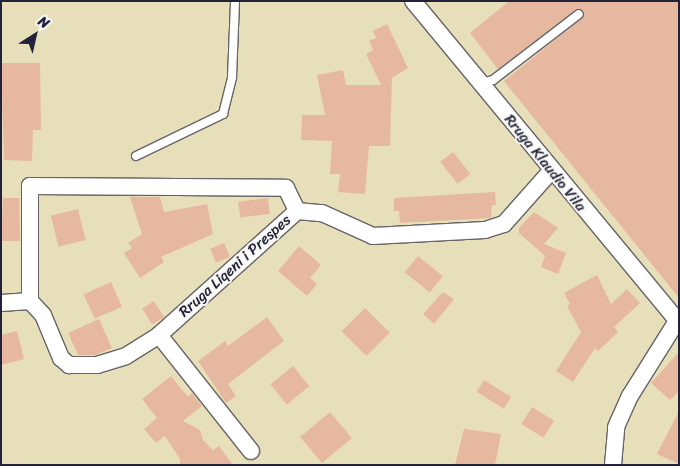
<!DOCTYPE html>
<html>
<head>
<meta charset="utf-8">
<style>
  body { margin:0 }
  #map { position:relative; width:680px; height:466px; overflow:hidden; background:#e7dfb9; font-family:Sriracha,sans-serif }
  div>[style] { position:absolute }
  .building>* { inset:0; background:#e7b8a0; transform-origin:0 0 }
  .roads { filter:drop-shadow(1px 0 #676467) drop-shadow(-1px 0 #676467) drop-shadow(0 1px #676467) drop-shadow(0 -1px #676467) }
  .service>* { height:8px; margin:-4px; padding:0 4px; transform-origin:4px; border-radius:4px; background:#fff }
  .minor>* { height:16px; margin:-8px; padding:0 8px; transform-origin:8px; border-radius:8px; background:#fff }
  span { translate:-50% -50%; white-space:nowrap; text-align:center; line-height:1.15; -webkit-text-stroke:4px #f6f6f2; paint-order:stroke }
  .street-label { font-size:15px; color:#22223b }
  .frame { position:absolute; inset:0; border:2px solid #22223b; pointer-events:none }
  .north { position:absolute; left:10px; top:10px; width:50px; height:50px; -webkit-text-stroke:4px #f6f6f2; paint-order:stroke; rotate:35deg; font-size:14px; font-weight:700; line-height:20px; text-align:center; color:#22223b }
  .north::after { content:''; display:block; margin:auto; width:18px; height:22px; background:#22223b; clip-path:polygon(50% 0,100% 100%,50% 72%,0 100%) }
</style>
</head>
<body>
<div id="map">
  <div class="building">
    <div style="clip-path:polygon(509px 1px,679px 1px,679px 298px,504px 81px,582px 18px,584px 11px,576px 10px,498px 69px,470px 33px)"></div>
    <div style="clip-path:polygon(387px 24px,408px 68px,392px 78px,390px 146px,369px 146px,365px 194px,338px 192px,340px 174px,330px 174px,332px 141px,301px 140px,302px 115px,325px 115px,317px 75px,343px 70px,346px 85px,381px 85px,366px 54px,373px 50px,369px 41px,376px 38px,373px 31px)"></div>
    <div style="clip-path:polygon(1px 63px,40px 63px,41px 130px,33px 130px,32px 161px,4px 160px)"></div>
    <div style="left:453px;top:152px;width:28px;height:16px;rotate:52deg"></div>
    <div style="clip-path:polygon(495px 192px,496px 205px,492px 205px,491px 218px,400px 223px,399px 211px,394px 211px,394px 198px)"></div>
    <div style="clip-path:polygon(130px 197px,160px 197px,164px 212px,207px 204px,213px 234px,161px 257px,164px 262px,140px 278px,124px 253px,132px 248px,128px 243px,142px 234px)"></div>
    <div style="clip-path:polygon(3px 198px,19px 198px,20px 241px,1px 241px)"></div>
    <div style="left:268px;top:198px;width:16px;height:30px;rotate:83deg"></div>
    <div style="left:78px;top:209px;width:32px;height:28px;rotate:76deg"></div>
    <div style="clip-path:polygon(534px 212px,558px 228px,544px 244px,566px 253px,558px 274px,541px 267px,545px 256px,519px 233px,519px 228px)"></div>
    <div style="left:224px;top:243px;width:15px;height:15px;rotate:67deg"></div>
    <div style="clip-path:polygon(299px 246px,321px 265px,310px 278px,317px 284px,307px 296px,278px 271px)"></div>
    <div style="left:418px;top:256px;width:32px;height:21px;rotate:39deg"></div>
    <div style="clip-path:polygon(597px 275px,611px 304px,627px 289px,640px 303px,614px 327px,618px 332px,598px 351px,595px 348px,573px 382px,556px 371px,581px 332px,567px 306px,570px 304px,564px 293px)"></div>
    <div style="left:111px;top:282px;width:27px;height:30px;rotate:66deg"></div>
    <div style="clip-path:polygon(443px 292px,454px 299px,434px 324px,423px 314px)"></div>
    <div style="left:154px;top:301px;width:19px;height:14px;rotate:58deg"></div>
    <div style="left:365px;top:308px;width:35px;height:33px;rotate:45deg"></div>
    <div style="clip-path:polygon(267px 317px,284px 341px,228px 384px,236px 396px,226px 403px,198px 361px,225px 341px,228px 346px)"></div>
    <div style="clip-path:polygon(99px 319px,112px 348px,95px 355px,78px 355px,68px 333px)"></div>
    <div style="clip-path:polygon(17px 331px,24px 359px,1px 365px,1px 335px)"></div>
    <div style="clip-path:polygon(679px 352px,679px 391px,670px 400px,651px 383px)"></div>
    <div style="left:293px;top:366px;width:26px;height:29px;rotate:51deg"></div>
    <div style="clip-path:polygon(171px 376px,188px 397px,192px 393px,202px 406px,183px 421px,200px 430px,203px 440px,213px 450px,219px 446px,233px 465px,180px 465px,180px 459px,165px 436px,156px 443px,144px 429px,157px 418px,142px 399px)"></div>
    <div style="left:484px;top:380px;width:32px;height:14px;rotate:32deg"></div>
    <div style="left:532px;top:407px;width:26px;height:20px;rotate:32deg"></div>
    <div style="clip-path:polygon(679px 411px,679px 464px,657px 454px)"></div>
    <div style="left:330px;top:412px;width:34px;height:39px;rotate:50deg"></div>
    <div style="clip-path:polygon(464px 429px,501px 434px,495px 465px,455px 465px)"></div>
  </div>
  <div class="roads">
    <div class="service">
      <div style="left:481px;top:83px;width:12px;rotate:-14deg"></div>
      <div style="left:493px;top:80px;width:108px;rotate:-37.5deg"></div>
      <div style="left:136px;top:156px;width:97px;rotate:-25.8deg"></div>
      <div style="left:223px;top:114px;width:38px;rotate:-76deg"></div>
      <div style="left:232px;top:77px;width:76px;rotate:-87.7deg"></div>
    </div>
    <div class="minor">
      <div style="left:413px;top:1px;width:418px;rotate:50.4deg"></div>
      <div style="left:30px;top:301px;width:115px;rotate:-90deg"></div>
      <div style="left:30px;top:186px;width:256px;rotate:0.4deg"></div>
      <div style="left:286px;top:188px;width:25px;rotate:64deg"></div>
      <div style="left:1px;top:303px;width:29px;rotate:-4deg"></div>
      <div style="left:30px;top:301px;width:19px;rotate:47deg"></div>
      <div style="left:43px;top:315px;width:47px;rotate:67.3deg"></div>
      <div style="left:61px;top:358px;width:11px;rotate:41deg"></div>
      <div style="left:69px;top:365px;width:28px"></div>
      <div style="left:97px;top:365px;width:30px;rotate:-17deg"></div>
      <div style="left:126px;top:356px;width:39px;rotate:-32deg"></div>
      <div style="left:159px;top:335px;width:186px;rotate:-41.9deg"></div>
      <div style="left:297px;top:211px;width:25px;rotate:5deg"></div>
      <div style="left:322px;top:213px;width:56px;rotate:24.3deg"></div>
      <div style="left:373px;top:236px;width:112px;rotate:-3.1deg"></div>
      <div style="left:485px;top:230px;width:20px;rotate:-18deg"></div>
      <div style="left:504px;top:224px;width:71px;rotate:-48.4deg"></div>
      <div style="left:159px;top:335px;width:148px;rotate:51.6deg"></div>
      <div style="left:613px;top:465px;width:38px;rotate:-85deg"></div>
      <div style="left:616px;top:427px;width:34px;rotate:-66deg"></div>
      <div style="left:630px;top:396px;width:89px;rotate:-57.9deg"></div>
    </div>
  </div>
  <div class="street-label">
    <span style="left:545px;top:163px;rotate:51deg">Rruga Klaudio Vila</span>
    <span style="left:235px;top:266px;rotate:-42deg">Rruga Liqeni i Prespes</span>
  </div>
  <div class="frame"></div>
  <div class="north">N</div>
</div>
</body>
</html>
